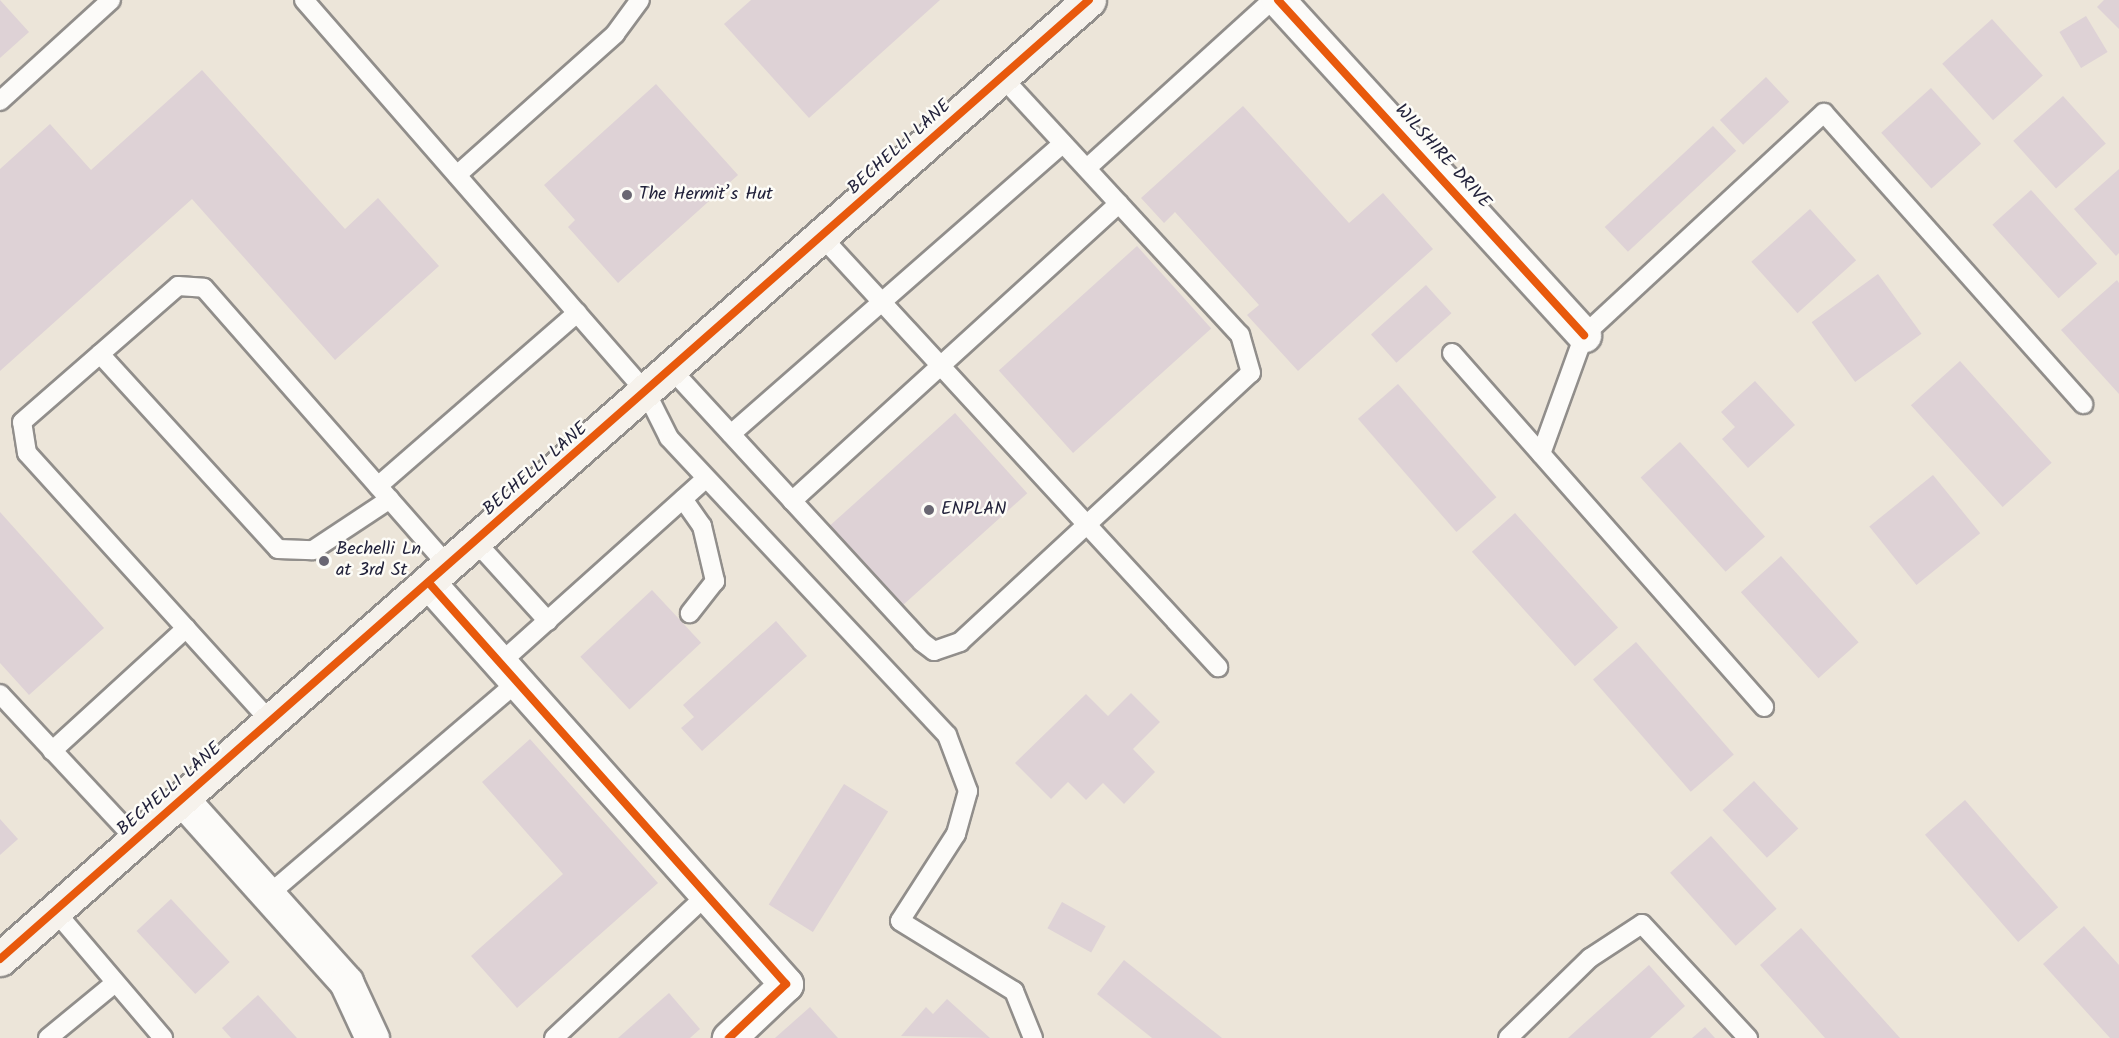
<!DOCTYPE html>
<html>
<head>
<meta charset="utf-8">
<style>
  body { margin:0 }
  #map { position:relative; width:2119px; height:1038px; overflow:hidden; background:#ece5d9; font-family:Kalam,sans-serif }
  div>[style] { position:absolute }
  .building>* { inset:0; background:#ded2d6; transform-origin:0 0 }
  .roads { filter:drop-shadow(2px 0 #918e8b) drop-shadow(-2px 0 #918e8b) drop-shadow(0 2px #918e8b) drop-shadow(0 -2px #918e8b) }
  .lane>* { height:18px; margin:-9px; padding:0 9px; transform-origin:9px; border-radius:9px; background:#fcfbf9 }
  .street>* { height:33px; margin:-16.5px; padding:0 16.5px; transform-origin:16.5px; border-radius:16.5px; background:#fcfbf9 }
  .secondary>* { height:33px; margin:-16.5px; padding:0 16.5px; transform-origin:16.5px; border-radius:16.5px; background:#f6f2ec }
  .cycleway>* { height:8px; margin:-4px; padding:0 4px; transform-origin:4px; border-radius:4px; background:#e8590c }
  .dots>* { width:16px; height:16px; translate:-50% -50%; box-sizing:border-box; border:3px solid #fdfcf7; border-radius:50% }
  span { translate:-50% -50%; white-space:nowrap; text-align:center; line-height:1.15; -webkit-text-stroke:5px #fdfcf7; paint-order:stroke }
  .street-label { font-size:18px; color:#22223b }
  .poi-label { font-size:18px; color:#22223b }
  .left { translate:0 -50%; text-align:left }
</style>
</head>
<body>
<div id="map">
  <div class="building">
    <div style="clip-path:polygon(0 0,29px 32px,0 58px)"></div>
    <div style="clip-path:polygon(751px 0,940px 0,809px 118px,724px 24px)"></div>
    <div style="clip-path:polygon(2104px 0,2119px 0,2119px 29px,2097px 7px)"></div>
    <div style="left:2086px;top:16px;width:42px;height:31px;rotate:59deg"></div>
    <div style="left:1992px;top:19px;width:76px;height:67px;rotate:48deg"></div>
    <div style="clip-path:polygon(202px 70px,345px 229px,378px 198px,439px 266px,335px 360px,192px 199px,0 371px,0 169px,50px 124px,91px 170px)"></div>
    <div style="left:1766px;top:77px;width:34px;height:63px;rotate:47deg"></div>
    <div style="clip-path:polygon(656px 84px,738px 175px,618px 283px,568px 227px,575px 220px,544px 185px)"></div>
    <div style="left:1931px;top:88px;width:75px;height:67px;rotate:48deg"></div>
    <div style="left:2063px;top:96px;width:64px;height:67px;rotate:48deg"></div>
    <div style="clip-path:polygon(1243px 106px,1349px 223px,1383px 193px,1433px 249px,1298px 371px,1247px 315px,1259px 305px,1175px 212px,1164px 223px,1141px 198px)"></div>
    <div style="left:1713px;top:126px;width:34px;height:148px;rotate:47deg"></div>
    <div style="clip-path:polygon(2119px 169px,2119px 253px,2116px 256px,2074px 209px)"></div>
    <div style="left:2031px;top:190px;width:99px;height:52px;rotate:48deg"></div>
    <div style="left:1810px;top:209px;width:69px;height:79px;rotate:48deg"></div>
    <div style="left:1137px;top:246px;width:111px;height:186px;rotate:48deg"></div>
    <div style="left:1878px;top:274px;width:74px;height:82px;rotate:54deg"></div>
    <div style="clip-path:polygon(2117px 280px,2119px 283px,2119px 394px,2061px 330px)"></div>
    <div style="left:1426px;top:285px;width:38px;height:74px;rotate:48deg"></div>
    <div style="left:1960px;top:361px;width:137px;height:66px;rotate:48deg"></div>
    <div style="clip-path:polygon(1755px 381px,1795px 425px,1748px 468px,1722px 439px,1735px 427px,1721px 412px)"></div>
    <div style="left:1398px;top:384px;width:150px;height:53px;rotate:49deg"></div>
    <div style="left:955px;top:413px;width:108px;height:169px;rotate:48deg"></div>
    <div style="left:1680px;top:442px;width:127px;height:53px;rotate:48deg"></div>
    <div style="left:1933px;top:475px;width:75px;height:82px;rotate:51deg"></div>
    <div style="clip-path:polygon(0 512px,104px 628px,29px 695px,0 663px)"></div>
    <div style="left:1515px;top:513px;width:154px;height:58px;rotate:48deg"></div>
    <div style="left:1781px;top:556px;width:116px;height:54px;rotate:48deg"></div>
    <div style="left:652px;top:590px;width:72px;height:98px;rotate:47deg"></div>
    <div style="clip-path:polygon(776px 621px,807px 656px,702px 751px,681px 728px,694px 717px,683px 705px)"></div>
    <div style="left:1636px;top:642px;width:149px;height:57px;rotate:49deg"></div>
    <div style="clip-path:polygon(1131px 693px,1160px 722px,1133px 749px,1155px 772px,1124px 804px,1103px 783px,1086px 800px,1068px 782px,1051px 799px,1015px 763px,1086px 694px,1108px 716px)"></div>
    <div style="clip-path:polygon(530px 739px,658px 883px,517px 1008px,471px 956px,563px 874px,482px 782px)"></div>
    <div style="left:1754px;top:781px;width:65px;height:43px;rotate:47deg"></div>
    <div style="left:844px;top:784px;width:52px;height:142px;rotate:32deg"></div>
    <div style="left:1965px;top:800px;width:142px;height:53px;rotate:49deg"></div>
    <div style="clip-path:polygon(0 819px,18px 839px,0 855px)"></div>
    <div style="left:1711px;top:836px;width:98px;height:55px;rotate:48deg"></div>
    <div style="left:171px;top:899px;width:86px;height:47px;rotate:47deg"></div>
    <div style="left:1062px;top:902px;width:50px;height:30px;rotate:29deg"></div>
    <div style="clip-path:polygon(2084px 926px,2119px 965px,2119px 1038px,2110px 1038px,2043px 964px)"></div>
    <div style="clip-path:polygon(1801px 928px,1900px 1038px,1825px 1038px,1760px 965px)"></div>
    <div style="clip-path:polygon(1124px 960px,1222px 1038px,1152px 1038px,1097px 994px)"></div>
    <div style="clip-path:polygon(1649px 965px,1685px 1006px,1650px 1038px,1568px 1038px)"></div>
    <div style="clip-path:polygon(669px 993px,700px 1029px,690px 1038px,618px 1038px)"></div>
    <div style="clip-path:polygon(258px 995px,297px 1038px,231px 1038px,222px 1028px)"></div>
    <div style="clip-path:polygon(947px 999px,990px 1038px,901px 1036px,926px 1007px,933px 1014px)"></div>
    <div style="clip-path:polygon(810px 1007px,838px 1038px,775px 1038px)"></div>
    <div style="clip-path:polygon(1705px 1027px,1715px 1038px,1692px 1038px)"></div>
  </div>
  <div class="roads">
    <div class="lane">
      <div style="left:304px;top:0;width:520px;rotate:48.9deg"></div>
      <div style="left:646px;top:392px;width:51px;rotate:63.4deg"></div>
      <div style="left:669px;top:438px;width:407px;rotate:46.9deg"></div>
      <div style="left:947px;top:735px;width:60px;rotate:69.4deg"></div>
      <div style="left:968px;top:791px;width:45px;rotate:105.6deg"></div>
      <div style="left:956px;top:834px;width:103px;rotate:122.8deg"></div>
      <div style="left:900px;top:921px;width:134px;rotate:31.6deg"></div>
      <div style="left:1014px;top:991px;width:51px;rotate:68deg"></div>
      <div style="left:0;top:101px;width:150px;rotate:-42.3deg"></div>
      <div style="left:1087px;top:168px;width:250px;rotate:-42.2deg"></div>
      <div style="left:457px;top:175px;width:212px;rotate:-41.7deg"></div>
      <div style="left:615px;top:34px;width:42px;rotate:-53.7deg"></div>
      <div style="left:822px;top:237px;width:585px;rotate:47.36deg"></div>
      <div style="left:1452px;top:353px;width:472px;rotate:48.6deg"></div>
      <div style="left:100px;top:354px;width:264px;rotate:47.6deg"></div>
      <div style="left:278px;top:549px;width:35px;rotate:2deg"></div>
      <div style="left:313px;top:550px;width:92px;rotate:-33.5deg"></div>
      <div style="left:672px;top:370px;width:369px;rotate:47.4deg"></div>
      <div style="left:922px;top:642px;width:15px;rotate:37deg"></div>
      <div style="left:934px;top:651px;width:28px;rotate:-19deg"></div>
      <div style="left:960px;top:642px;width:396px;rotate:-42.8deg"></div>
      <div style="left:1251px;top:373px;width:40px;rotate:-106deg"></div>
      <div style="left:1240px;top:335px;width:351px;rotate:-132.7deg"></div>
      <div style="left:731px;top:434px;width:441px;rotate:-41.2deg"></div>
      <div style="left:1541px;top:454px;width:127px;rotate:-70.1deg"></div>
      <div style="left:1584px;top:335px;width:327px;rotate:-42.8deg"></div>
      <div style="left:1824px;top:113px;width:390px;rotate:48.3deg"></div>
      <div style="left:378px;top:486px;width:264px;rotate:-41deg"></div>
      <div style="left:683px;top:499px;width:33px;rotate:55deg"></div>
      <div style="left:702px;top:526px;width:57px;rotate:76.7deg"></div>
      <div style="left:715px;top:581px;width:41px;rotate:128deg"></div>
      <div style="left:792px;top:501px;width:442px;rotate:-42.3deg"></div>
      <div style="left:476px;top:542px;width:107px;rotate:47.7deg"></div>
      <div style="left:499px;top:664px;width:278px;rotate:-41.9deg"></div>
      <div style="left:0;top:694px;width:200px;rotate:47deg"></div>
      <div style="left:271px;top:722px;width:363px;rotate:-132.2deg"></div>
      <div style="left:27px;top:453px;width:31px;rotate:-99deg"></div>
      <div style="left:22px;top:422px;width:207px;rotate:-41.1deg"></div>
      <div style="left:178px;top:286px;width:26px;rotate:4deg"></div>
      <div style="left:204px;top:288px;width:370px;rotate:48.7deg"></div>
      <div style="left:52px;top:751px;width:182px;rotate:-42.5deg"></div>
      <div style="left:268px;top:895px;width:326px;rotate:-40.5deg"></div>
      <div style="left:55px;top:911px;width:167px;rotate:49.6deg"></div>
      <div style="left:48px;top:1038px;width:87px;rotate:-39.4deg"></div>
      <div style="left:554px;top:1038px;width:212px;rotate:-43.1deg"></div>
      <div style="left:1508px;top:1038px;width:115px;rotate:-44.3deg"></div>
      <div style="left:1590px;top:958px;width:62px;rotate:-33.2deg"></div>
      <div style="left:1642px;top:924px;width:156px;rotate:47.1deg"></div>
    </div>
    <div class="street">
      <div style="left:1278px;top:0;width:454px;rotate:47.6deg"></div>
      <div style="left:429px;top:583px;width:537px;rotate:48.32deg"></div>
      <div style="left:786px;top:984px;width:79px;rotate:136.5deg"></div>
      <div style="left:182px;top:799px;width:246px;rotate:48.1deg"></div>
      <div style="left:346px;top:982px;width:62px;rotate:65.1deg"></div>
    </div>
    <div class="secondary">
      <div style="left:0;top:959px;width:1451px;rotate:-41.37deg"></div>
    </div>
  </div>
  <div class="cycleway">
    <div style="left:1278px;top:0;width:454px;rotate:47.6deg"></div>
    <div style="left:429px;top:583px;width:537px;rotate:48.32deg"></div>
    <div style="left:786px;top:984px;width:79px;rotate:136.5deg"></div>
    <div style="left:0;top:959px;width:1451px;rotate:-41.37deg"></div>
  </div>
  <div class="dots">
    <div style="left:627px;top:195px;background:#696672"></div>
    <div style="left:929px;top:510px;background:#696672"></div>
    <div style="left:324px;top:561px;background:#696672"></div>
  </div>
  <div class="street-label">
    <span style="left:900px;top:148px;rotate:-42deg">BECHELLI LANE</span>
    <span style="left:1442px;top:157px;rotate:48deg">WILSHIRE DRIVE</span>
    <span style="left:536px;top:470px;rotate:-41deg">BECHELLI LANE</span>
    <span style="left:170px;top:790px;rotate:-41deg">BECHELLI LANE</span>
  </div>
  <div class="poi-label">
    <span class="left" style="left:639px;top:195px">The Hermit’s Hut</span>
    <span class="left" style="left:941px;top:510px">ENPLAN</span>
    <span class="left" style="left:336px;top:561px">Bechelli Ln<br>at 3rd St</span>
  </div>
</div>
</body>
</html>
